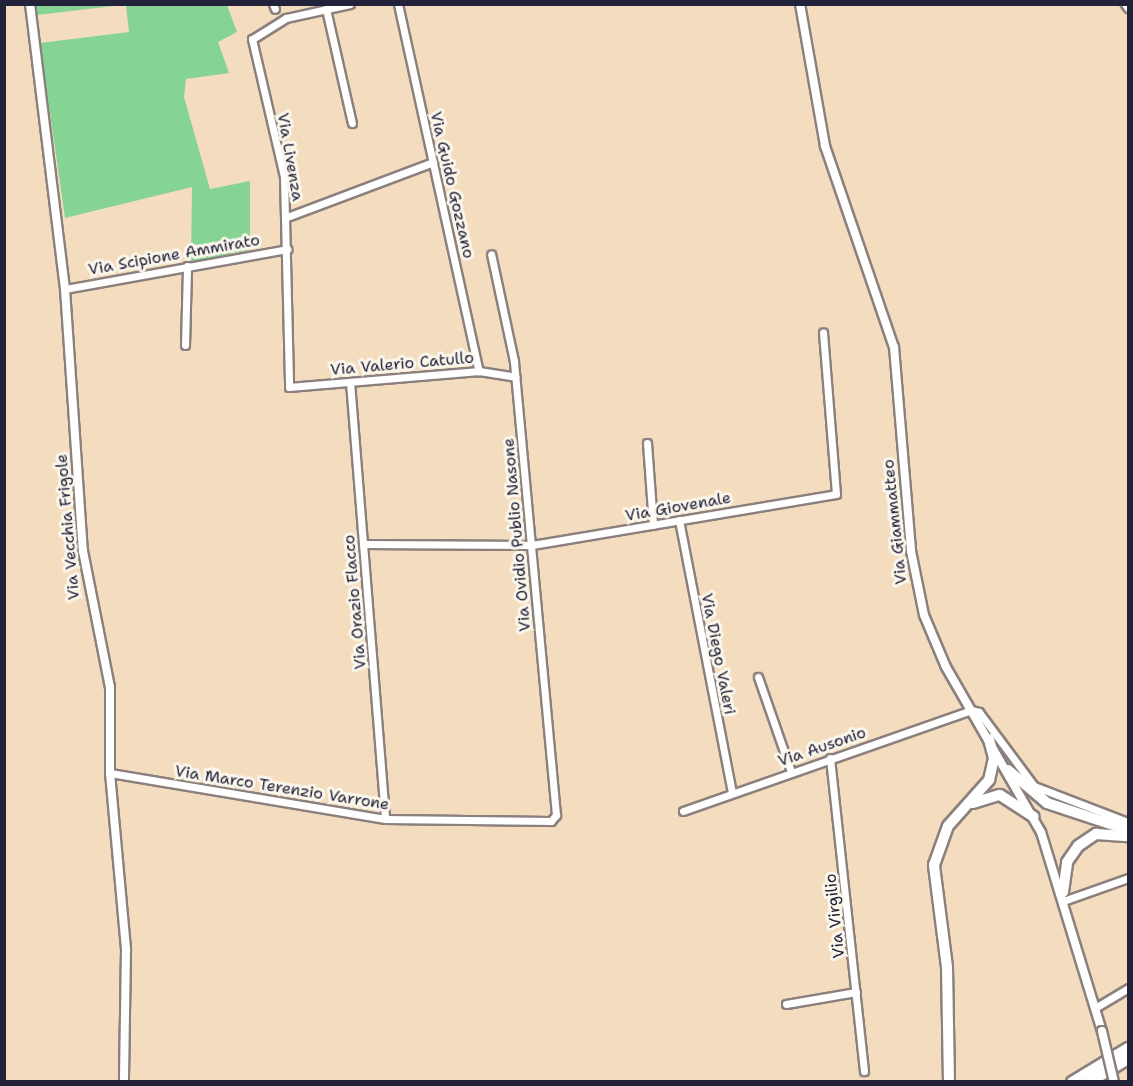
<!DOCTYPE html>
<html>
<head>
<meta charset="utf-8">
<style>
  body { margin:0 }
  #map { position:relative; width:1133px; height:1086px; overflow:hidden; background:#f4ddbf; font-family:"Shantell Sans",sans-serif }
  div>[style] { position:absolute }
  .green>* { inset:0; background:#85d493 }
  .roads { filter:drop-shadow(2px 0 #8b807d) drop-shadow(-2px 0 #8b807d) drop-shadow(0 2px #8b807d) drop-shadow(0 -2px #8b807d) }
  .minor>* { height:7px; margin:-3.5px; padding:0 3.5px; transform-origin:3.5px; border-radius:3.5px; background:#fff }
  .tertiary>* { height:8px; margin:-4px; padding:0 4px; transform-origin:4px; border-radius:4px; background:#fff }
  .trunk>* { height:10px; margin:-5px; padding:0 5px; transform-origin:5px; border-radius:5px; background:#fff }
  .bridges { filter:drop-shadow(2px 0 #8b807d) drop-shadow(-2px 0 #8b807d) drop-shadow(0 2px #8b807d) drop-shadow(0 -2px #8b807d) }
  .tertiary-bridge>* { height:8px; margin:-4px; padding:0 4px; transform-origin:4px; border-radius:4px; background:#fff }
  span { translate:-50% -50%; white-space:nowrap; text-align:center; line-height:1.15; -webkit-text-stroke:6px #fbf7ec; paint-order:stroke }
  .street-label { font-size:16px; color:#22223b }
  .frame { position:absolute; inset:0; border:6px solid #22223b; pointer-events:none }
</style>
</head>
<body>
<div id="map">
  <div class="green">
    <div style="clip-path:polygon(36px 4px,122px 4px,122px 5px,37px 15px)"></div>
    <div style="clip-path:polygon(126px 5px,227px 5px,237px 32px,218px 42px,229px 73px,186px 79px,184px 97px,210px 189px,250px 181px,250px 250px,191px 262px,192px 187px,65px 218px,40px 43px,129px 32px)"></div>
  </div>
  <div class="roads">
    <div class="minor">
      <div style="left:273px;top:4px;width:5px;rotate:68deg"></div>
      <div style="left:350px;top:4px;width:66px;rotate:167.7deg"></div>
      <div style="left:286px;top:18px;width:40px;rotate:148deg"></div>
      <div style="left:252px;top:39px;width:142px;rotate:76.9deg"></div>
      <div style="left:284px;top:177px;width:210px;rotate:88.6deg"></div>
      <div style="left:289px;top:387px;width:191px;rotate:-4.8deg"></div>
      <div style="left:479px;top:371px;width:37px;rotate:9deg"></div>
      <div style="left:398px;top:4px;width:376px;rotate:77.6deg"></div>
      <div style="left:1125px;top:4px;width:5px;rotate:53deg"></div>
      <div style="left:326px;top:9px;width:117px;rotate:77.2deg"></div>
      <div style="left:287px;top:217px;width:156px;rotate:-20.6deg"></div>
      <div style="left:65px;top:289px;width:226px;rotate:-10.2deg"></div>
      <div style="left:185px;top:345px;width:79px;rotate:-88.5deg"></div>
      <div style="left:350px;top:382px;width:438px;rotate:85.4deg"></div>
      <div style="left:647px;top:443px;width:82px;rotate:85.8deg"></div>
      <div style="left:679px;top:520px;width:278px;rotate:79deg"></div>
      <div style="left:363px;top:544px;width:169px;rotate:0.3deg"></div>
      <div style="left:532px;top:545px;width:308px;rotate:-9.5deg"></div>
      <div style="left:836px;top:494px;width:162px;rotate:-94.6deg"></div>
      <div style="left:758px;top:677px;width:101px;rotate:70.8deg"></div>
      <div style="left:830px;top:758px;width:315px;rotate:83.8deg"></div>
      <div style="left:110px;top:773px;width:279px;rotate:9.5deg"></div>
      <div style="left:385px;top:819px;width:166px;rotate:0.7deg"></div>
      <div style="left:551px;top:821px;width:8px;rotate:-50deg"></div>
      <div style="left:556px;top:815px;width:456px;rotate:-95.3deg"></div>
      <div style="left:514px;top:361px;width:109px;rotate:-102.1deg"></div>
      <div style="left:683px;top:811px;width:305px;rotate:-19.3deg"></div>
      <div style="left:971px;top:710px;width:8px;rotate:14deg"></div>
      <div style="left:979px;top:712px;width:92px;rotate:53.4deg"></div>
      <div style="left:1034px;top:786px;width:101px;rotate:21deg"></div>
      <div style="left:1066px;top:900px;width:66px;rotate:-19.5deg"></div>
      <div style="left:786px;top:1004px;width:71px;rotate:-9.7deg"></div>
      <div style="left:1095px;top:1008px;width:39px;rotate:-31deg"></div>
    </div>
    <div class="tertiary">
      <div style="left:30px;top:4px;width:287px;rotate:83deg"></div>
      <div style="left:65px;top:289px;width:263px;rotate:86.1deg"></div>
      <div style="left:83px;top:551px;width:139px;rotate:78.8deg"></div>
      <div style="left:110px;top:687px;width:86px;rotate:90deg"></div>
      <div style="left:110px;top:773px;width:178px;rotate:84.8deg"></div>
      <div style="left:126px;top:950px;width:132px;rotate:90.9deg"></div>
      <div style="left:800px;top:4px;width:144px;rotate:80deg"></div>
      <div style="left:825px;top:146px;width:213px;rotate:71.1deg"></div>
      <div style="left:894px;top:347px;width:205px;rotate:85.2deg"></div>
      <div style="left:911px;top:551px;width:65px;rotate:78.5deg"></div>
      <div style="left:924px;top:615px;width:56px;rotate:67.1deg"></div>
      <div style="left:946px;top:667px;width:190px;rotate:60.1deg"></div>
      <div style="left:1041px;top:832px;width:208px;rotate:73deg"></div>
    </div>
    <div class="trunk">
      <div style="left:1008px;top:770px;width:51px;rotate:40.2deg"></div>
      <div style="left:1047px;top:803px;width:85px;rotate:18.4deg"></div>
      <div style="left:973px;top:803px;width:28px;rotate:-17deg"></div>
      <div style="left:1000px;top:795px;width:40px;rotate:32.9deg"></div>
      <div style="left:1063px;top:892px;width:30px;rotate:-82deg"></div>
      <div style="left:1067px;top:862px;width:19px;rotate:-55deg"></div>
      <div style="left:1078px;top:846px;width:22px;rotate:-34deg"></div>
      <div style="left:1096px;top:834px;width:32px;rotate:4deg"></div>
      <div style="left:949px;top:1082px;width:115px;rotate:-91deg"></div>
      <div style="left:947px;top:967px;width:103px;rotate:-97.3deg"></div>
      <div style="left:934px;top:865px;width:41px;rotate:-70.3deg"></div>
      <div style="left:948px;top:826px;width:62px;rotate:-48.3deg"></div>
      <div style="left:989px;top:780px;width:23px;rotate:-77deg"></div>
      <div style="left:994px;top:758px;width:20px;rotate:-105deg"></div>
      <div style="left:1072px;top:1082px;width:66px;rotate:-31.3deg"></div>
      <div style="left:1090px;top:1082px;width:44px;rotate:-31.2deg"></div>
    </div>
  </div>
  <div class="bridges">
    <div class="tertiary-bridge">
      <div style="left:1102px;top:1031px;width:52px;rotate:76.8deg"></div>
    </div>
  </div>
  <div class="street-label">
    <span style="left:290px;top:157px;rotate:80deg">Via Livenza</span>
    <span style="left:452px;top:185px;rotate:77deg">Via Guido Gozzano</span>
    <span style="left:174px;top:255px;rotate:-10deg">Via Scipione Ammirato</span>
    <span style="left:402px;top:364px;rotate:-5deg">Via Valerio Catullo</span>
    <span style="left:678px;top:507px;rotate:-10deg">Via Giovenale</span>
    <span style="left:895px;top:522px;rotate:-96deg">Via Giammatteo</span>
    <span style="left:68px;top:527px;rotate:-95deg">Via Vecchia Frigole</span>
    <span style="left:517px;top:535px;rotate:-95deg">Via Ovidio Publio Nasone</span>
    <span style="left:355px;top:602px;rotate:-95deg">Via Orazio Flacco</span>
    <span style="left:718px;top:654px;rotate:79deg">Via Diego Valeri</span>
    <span style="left:822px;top:747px;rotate:-19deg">Via Ausonio</span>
    <span style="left:282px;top:788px;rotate:9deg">Via Marco Terenzio Varrone</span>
    <span style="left:835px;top:916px;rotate:-96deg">Via Virgilio</span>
  </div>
  <div class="frame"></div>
</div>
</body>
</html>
